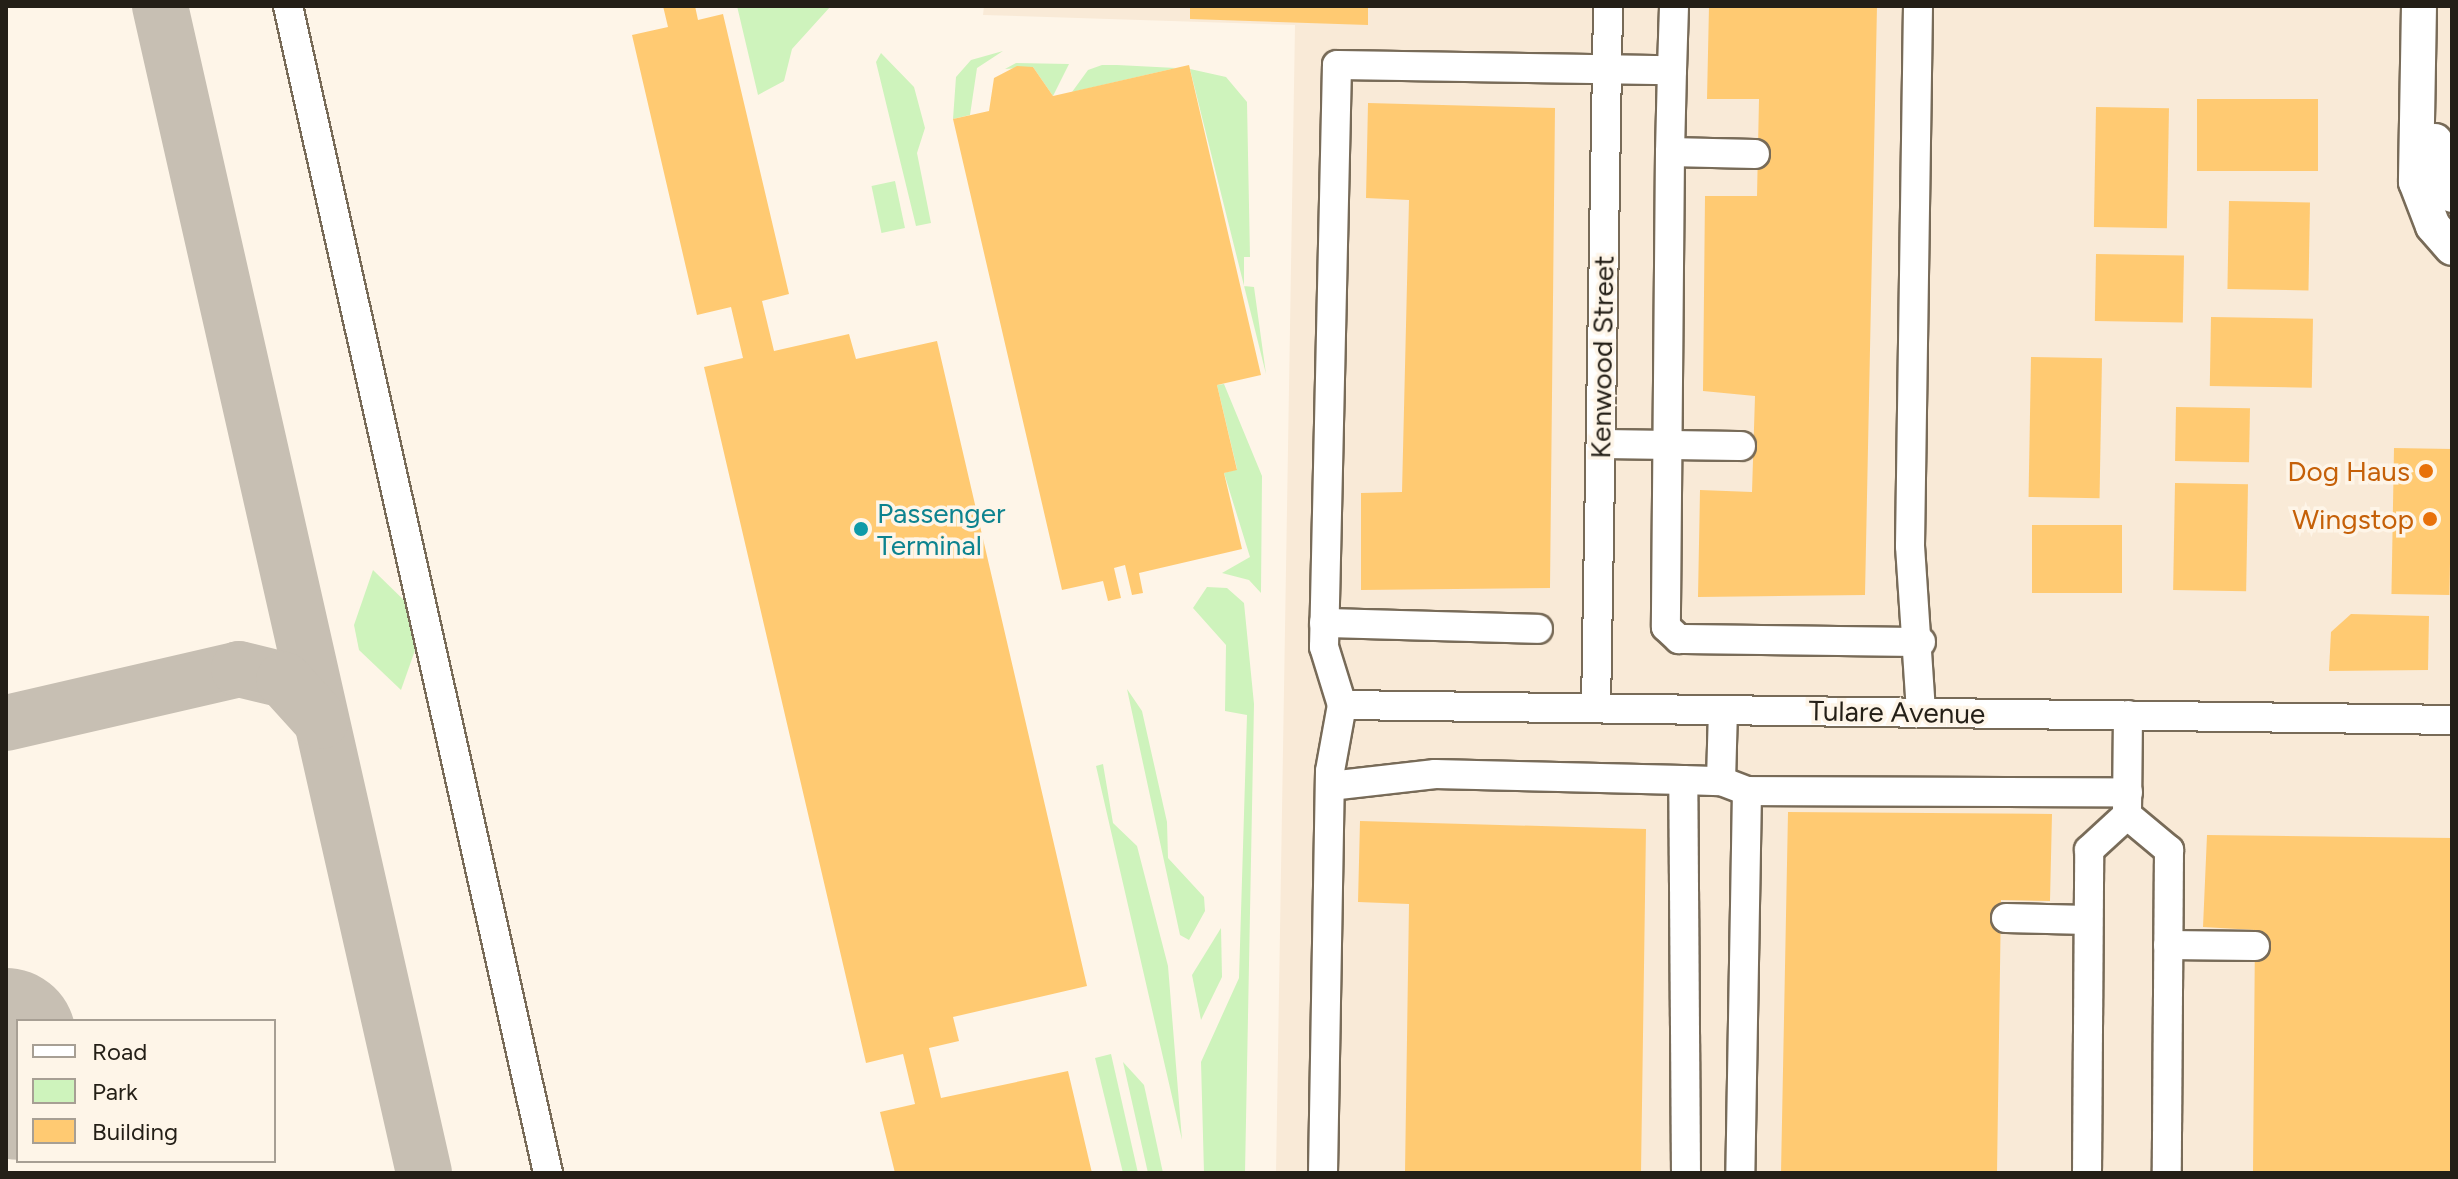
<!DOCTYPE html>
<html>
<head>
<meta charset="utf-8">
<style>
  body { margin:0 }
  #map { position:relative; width:2458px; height:1179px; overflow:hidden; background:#fef5e8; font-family:Figtree,sans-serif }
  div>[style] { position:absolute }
  .industrial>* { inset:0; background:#f9ead7 }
  .green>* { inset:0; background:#cef3bc; transform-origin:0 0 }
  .taxiway>* { height:56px; margin:-28px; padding:0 28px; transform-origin:28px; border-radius:28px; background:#c7bfb3 }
  .runway>* { height:140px; margin:-70px; padding:0 70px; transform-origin:70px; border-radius:70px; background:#c7bfb3 }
  .building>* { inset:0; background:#ffca72; transform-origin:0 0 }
  .roads { filter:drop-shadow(2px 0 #786b58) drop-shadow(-2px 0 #786b58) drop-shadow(0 2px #786b58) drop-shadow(0 -2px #786b58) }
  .minor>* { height:28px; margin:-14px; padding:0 14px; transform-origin:14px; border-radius:14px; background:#fff }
  .major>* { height:34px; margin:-17px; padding:0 17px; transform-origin:17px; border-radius:17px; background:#fff }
  .dots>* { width:22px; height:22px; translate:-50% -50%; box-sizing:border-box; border:4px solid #fef5e8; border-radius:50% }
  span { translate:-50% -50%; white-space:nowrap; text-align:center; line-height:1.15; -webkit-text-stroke:7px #fef5e8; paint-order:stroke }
  .street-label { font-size:28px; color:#241f17 }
  .food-label { font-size:28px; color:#c56008 }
  .right { translate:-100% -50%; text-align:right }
  .culture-label { font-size:28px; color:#0d838f }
  .left { translate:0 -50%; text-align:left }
  .frame { position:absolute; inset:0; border:8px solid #241f17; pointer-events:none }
  .legend { position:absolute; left:16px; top:1019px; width:260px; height:144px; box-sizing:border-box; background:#fef5e8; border:2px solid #a79f94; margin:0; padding:10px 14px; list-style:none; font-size:24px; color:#241f17 }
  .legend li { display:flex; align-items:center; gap:16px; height:40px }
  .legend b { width:40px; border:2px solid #a79f94 }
</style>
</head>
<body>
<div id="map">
  <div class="industrial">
    <div style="clip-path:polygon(984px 6px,2452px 6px,2452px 1173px,1276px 1173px,1295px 25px,983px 15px)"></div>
  </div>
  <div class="green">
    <div style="clip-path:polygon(737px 6px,830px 6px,830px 7px,792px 49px,784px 81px,758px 95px)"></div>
    <div style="clip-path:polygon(1003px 51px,977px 68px,970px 115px,953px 119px,956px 77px,971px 60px)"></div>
    <div style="clip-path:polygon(881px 53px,914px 87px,925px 128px,917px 153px,931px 223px,916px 226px,876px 62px)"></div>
    <div style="clip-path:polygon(1016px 63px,1069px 64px,1053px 96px,1033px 67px,1005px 69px)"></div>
    <div style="clip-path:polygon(1102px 65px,1117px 65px,1176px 68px,1072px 92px,1088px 70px)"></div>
    <div style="clip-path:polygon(1190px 69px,1226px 77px,1247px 102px,1250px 257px,1244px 257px,1244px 286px,1254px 287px,1266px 374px)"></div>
    <div style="left:895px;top:181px;width:48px;height:24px;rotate:78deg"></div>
    <div style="clip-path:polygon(1224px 384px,1262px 476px,1261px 593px,1249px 580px,1222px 573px,1250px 557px,1224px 473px,1237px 469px,1217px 385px)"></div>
    <div style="clip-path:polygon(373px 570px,415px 611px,419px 639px,401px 690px,359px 650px,354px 625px)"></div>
    <div style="clip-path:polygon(1207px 587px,1227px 588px,1244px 603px,1254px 704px,1245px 1173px,1204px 1173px,1201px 1062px,1239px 978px,1247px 715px,1225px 711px,1226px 645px,1193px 608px)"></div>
    <div style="clip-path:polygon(1127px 689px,1142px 711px,1167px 822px,1168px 858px,1204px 897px,1205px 911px,1189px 940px,1180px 935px)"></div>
    <div style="clip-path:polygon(1103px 764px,1113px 823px,1137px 846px,1168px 966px,1182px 1140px,1096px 766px)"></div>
    <div style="clip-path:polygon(1221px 928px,1222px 977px,1201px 1020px,1192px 975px)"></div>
    <div style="clip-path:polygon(1111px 1054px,1138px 1173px,1123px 1173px,1095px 1058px)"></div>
    <div style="clip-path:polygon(1123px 1062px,1144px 1085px,1163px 1173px,1148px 1173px)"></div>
  </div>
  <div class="taxiway">
    <div style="left:160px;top:6px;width:1196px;rotate:77.25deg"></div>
    <div style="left:6px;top:723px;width:239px;rotate:-13deg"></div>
    <div style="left:239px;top:669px;width:46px;rotate:13.7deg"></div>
    <div style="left:284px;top:680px;width:55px;rotate:47.9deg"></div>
  </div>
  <div class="runway">
    <div style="left:6px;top:1038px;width:53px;rotate:77deg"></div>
  </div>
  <div class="building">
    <div style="clip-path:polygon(663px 6px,695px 6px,698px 20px,723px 14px,789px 294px,762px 301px,774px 351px,849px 334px,856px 359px,937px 341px,1087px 986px,953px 1017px,959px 1041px,929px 1048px,941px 1098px,1068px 1071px,1092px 1173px,895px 1173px,880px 1112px,915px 1104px,903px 1054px,866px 1063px,704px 367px,743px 358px,731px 307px,697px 315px,632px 35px,668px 27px)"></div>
    <div style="clip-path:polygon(1190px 6px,1368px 6px,1368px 25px,1190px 19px)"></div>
    <div style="clip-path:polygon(1709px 6px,1877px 6px,1865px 595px,1698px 597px,1700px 490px,1752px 492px,1755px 396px,1703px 391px,1705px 196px,1757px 196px,1759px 99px,1707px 99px)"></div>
    <div style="clip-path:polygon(1189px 65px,1261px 375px,1217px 385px,1237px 470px,1224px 473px,1242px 549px,1139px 573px,1143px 593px,1132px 595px,1125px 565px,1114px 568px,1121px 598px,1108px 601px,1103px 581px,1062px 590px,953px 119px,989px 111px,994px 78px,1017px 66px,1033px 67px,1053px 96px)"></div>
    <div style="left:2197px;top:99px;width:121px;height:72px"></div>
    <div style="clip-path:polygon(1368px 103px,1555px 108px,1550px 588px,1361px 590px,1361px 493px,1402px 492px,1409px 200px,1366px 198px)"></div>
    <div style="left:2096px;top:107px;width:73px;height:120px;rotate:1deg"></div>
    <div style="left:2229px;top:201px;width:81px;height:88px;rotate:1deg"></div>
    <div style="left:2096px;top:254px;width:88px;height:67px;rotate:1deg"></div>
    <div style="left:2211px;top:317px;width:102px;height:69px;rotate:1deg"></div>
    <div style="left:2031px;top:357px;width:71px;height:140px;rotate:1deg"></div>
    <div style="left:2176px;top:407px;width:74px;height:54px;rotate:1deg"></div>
    <div style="left:2394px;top:448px;width:58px;height:146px;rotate:1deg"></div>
    <div style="left:2175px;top:483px;width:73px;height:107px;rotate:1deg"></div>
    <div style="left:2032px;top:525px;width:90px;height:68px"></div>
    <div style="clip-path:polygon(2351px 614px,2429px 616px,2428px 670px,2329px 671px,2331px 632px)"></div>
    <div style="clip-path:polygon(1788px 812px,2052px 814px,2050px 901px,2001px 900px,1997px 1173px,1781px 1173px)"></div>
    <div style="clip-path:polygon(1360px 821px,1646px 829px,1641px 1173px,1405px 1173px,1409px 904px,1358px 902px)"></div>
    <div style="clip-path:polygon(2207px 835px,2452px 838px,2451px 1173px,2253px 1173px,2255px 930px,2203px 927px)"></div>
  </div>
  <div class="roads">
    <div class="minor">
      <div style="left:288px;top:6px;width:1196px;rotate:77.44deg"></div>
      <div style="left:1918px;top:6px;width:540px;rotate:90.85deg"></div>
      <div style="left:1910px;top:546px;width:166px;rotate:86.2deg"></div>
      <div style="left:1672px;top:70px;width:82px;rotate:91.4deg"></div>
      <div style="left:1670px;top:152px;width:85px;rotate:1.3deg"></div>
      <div style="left:1670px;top:152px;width:475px;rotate:90.5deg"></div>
      <div style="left:1666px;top:627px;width:18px;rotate:43deg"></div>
      <div style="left:1679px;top:639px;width:242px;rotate:0.7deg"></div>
      <div style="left:1601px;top:444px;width:140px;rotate:0.8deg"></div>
      <div style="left:1324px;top:623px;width:214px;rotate:1.6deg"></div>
      <div style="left:1342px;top:705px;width:1110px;rotate:0.77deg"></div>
      <div style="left:1596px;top:708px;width:702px;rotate:-89.02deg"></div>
      <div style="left:2128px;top:715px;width:100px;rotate:90.6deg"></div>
      <div style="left:2127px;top:815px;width:55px;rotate:39.8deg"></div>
      <div style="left:2169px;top:850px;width:323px;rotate:90.4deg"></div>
      <div style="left:1721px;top:781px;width:28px;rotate:21deg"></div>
      <div style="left:1747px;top:791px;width:382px;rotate:91deg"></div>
      <div style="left:1330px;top:786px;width:106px;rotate:-6.5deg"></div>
      <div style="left:1435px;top:774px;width:248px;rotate:1.4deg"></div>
      <div style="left:1747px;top:791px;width:381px;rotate:0.2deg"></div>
      <div style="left:2006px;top:918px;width:82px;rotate:1.4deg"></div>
      <div style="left:2168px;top:945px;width:87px;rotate:0.7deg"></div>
      <div style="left:1323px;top:1173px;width:402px;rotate:-89deg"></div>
      <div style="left:1330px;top:771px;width:67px;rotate:-79.7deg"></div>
      <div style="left:1342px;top:705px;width:61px;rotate:-107.2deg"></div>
      <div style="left:1324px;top:647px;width:582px;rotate:-88.72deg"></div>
      <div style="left:1337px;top:65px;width:335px;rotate:0.9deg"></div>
      <div style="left:1672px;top:70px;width:64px;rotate:-88.2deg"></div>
      <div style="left:1686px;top:1173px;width:393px;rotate:-90.4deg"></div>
      <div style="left:1683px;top:780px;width:38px;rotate:2deg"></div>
      <div style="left:1721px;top:781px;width:71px;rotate:-88.4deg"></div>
      <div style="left:2087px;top:1173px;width:323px;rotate:-89.6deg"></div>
      <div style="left:2089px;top:850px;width:52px;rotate:-42.6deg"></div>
    </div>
    <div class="major">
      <div style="left:2419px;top:6px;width:176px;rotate:91deg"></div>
      <div style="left:2416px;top:182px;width:47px;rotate:68.9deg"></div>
      <div style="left:2433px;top:226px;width:29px;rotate:49deg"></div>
      <div style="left:2435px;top:141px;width:30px;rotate:90deg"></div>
      <div style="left:2435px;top:171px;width:29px;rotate:55deg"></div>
    </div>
  </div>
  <div class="dots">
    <div style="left:2426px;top:471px;background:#e8710a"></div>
    <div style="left:2430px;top:519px;background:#e8710a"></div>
    <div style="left:861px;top:529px;background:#0f9aa8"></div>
  </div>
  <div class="street-label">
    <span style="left:1602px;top:357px;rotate:-89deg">Kenwood Street</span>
    <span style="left:1897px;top:712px;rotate:1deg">Tulare Avenue</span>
  </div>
  <div class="food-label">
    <span class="right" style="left:2410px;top:471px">Dog Haus</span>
    <span class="right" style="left:2414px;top:519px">Wingstop</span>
  </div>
  <div class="culture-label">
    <span class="left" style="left:877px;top:529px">Passenger<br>Terminal</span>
  </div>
  <div class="frame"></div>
  <ul class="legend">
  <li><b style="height:10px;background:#fff"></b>Road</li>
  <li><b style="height:22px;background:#cef3bc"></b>Park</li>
  <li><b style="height:22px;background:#ffca72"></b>Building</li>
  </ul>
</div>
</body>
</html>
